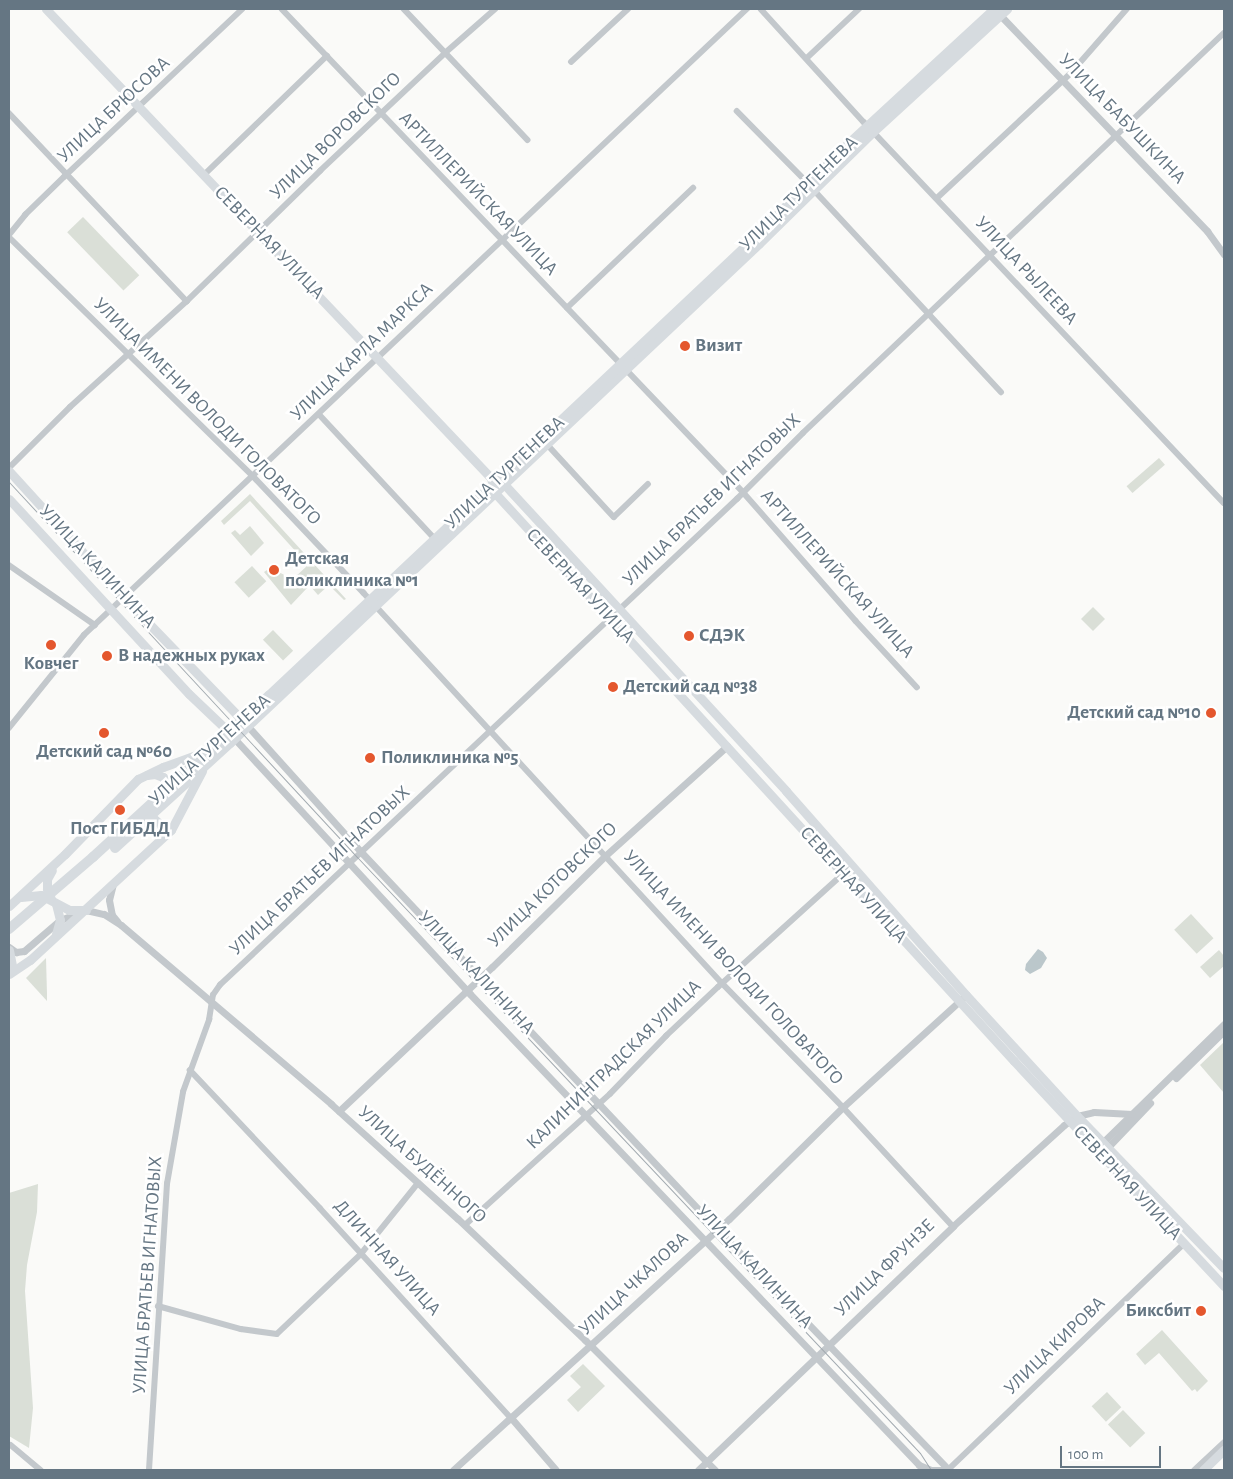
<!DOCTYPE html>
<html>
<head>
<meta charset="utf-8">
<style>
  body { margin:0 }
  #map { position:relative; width:1233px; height:1479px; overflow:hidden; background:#fafaf8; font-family:"Alegreya Sans",sans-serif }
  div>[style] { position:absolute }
  .green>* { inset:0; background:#dadfd7; transform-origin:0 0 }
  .water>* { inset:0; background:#bbc7cb }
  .minor>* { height:5.5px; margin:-2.75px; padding:0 2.75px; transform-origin:2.75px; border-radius:2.75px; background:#c3c8cc }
  .tertiary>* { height:7px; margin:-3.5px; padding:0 3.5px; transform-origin:3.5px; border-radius:3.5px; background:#c3c8cc }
  .secondary>* { height:9px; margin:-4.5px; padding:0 4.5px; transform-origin:4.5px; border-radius:4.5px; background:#d6dbdf }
  .primary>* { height:9px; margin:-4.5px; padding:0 4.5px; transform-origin:4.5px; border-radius:4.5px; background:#d6dbdf }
  .trunk>* { height:10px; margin:-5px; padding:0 5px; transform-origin:5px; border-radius:5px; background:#d6dbdf }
  .tram>* { height:1px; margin:-0.5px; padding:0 0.5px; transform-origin:0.5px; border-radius:0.5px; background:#a2aab0 }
  .dots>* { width:14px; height:14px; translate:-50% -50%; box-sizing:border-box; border:2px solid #fff; border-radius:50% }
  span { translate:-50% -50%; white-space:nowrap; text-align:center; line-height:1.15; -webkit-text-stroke:5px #fff; paint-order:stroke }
  .street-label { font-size:19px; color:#657683 }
  .poi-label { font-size:19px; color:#657683; font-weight:700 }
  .left { translate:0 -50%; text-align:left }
  .right { translate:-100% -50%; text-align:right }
  .frame { position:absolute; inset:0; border:10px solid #657683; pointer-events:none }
  .scale { position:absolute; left:1060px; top:1446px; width:101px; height:22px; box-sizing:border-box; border:2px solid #657683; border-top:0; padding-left:6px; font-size:15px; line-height:18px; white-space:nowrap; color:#657683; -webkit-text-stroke:4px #fff; paint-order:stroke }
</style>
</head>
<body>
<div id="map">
  <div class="green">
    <div style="left:83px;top:217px;width:81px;height:22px;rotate:46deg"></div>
    <div style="left:1159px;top:458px;width:9px;height:43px;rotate:49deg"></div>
    <div style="clip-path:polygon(250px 494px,346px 599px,344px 600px,329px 585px,318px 595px,311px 587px,308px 587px,291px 605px,264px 572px,270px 568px,293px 579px,308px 565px,250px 501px,224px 525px,221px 521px)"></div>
    <div style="clip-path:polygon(250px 526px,264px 543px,251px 556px,231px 533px,235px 530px,240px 535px)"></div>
    <div style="left:252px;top:566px;width:21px;height:24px;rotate:47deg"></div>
    <div style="left:1093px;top:607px;width:17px;height:17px;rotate:45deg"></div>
    <div style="left:273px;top:630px;width:29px;height:14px;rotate:46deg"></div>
    <div style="left:1191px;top:914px;width:33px;height:23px;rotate:47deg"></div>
    <div style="clip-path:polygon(1219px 950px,1224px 956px,1224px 966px,1210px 978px,1200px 967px)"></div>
    <div style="clip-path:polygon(46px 958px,47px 994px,47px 1001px,26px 978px)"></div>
    <div style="clip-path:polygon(1224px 1042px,1224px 1093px,1200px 1065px)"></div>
    <div style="clip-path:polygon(38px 1184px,37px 1212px,27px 1265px,25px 1291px,33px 1408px,29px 1448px,9px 1436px,9px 1193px)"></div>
    <div style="clip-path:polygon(1162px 1330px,1208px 1381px,1197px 1392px,1195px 1389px,1192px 1391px,1159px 1353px,1145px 1365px,1136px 1354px)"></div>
    <div style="clip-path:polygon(583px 1364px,605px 1386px,578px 1412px,567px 1400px,581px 1387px,570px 1376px)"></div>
    <div style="left:1107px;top:1392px;width:21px;height:21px;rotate:47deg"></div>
    <div style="left:1123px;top:1410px;width:32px;height:21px;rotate:46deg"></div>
  </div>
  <div class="water">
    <div style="clip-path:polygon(1038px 949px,1043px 952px,1047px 958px,1041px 968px,1030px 974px,1025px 970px,1026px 964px)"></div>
  </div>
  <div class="minor">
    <div style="left:282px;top:9px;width:669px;rotate:46.33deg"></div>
    <div style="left:744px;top:493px;width:170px;rotate:48.8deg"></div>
    <div style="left:856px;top:621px;width:90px;rotate:47.3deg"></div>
    <div style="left:404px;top:9px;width:180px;rotate:46.6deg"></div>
    <div style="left:761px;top:9px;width:153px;rotate:47.7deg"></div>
    <div style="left:864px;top:122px;width:524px;rotate:46.62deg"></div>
    <div style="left:807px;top:58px;width:71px;rotate:-43.3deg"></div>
    <div style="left:571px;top:62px;width:78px;rotate:-42.9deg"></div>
    <div style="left:737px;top:111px;width:103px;rotate:45.4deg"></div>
    <div style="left:9px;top:113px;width:259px;rotate:46.6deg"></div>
    <div style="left:204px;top:175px;width:171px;rotate:-44.1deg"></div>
    <div style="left:815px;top:191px;width:274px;rotate:47.2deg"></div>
    <div style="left:937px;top:198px;width:182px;rotate:-43deg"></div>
    <div style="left:1070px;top:74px;width:86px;rotate:-48.8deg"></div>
    <div style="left:9px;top:235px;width:26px;rotate:-51deg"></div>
    <div style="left:25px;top:215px;width:54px;rotate:-44.3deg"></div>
    <div style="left:64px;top:177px;width:245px;rotate:-43.3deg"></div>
    <div style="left:9px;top:237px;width:342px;rotate:44.4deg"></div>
    <div style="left:253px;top:476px;width:161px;rotate:46.5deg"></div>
    <div style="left:364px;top:593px;width:529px;rotate:47.45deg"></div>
    <div style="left:722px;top:983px;width:173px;rotate:45.7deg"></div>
    <div style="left:843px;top:1107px;width:162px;rotate:47.3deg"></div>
    <div style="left:567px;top:308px;width:174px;rotate:-43.6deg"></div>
    <div style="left:319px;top:414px;width:171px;rotate:47.1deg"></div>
    <div style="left:547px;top:444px;width:99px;rotate:47.5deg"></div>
    <div style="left:614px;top:517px;width:47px;rotate:-44.1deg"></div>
    <div style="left:9px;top:468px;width:86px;rotate:-45deg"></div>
    <div style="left:70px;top:407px;width:158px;rotate:-42.2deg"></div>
    <div style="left:187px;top:301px;width:186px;rotate:-44.3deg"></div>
    <div style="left:320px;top:171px;width:172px;rotate:-43.3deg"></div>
    <div style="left:445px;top:53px;width:67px;rotate:-41.3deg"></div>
    <div style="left:9px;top:565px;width:105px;rotate:34.9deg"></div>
    <div style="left:9px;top:728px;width:119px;rotate:-51.1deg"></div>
    <div style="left:84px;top:635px;width:912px;rotate:-43.36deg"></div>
    <div style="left:190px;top:1070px;width:190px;rotate:46.7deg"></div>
    <div style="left:320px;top:1208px;width:285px;rotate:47.7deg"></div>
    <div style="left:465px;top:1225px;width:195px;rotate:-42.1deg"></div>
    <div style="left:610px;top:1094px;width:81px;rotate:-46deg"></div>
    <div style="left:666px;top:1036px;width:71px;rotate:-43.3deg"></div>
    <div style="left:718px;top:987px;width:179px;rotate:-42.1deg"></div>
    <div style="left:158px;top:1306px;width:86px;rotate:15.5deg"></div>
    <div style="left:241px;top:1329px;width:36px;rotate:8deg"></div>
    <div style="left:277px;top:1334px;width:116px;rotate:-43.6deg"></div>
    <div style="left:361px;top:1254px;width:91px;rotate:-51.2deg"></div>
    <div style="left:11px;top:1445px;width:39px;rotate:40deg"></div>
    <div style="left:149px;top:1470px;width:287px;rotate:-86.4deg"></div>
    <div style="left:167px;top:1184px;width:93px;rotate:-80.1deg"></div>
    <div style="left:183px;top:1092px;width:77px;rotate:-70.1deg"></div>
    <div style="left:209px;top:1020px;width:25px;rotate:-81deg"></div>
    <div style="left:213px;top:995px;width:12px;rotate:-55deg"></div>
    <div style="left:220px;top:985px;width:710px;rotate:-43.23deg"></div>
    <div style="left:737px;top:499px;width:93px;rotate:-45deg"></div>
    <div style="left:803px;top:433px;width:581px;rotate:-43.53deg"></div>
    <div style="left:948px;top:1470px;width:327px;rotate:-43.8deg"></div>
  </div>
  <div class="tertiary">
    <div style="left:999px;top:14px;width:301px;rotate:46.2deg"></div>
    <div style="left:1207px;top:231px;width:29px;rotate:54deg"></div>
    <div style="left:245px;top:723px;width:175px;rotate:48deg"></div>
    <div style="left:362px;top:853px;width:517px;rotate:46.65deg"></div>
    <div style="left:717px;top:1229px;width:335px;rotate:46.1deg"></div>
    <div style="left:232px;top:736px;width:351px;rotate:47.3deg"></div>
    <div style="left:470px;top:994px;width:651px;rotate:46.37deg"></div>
    <div style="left:919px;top:1465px;width:13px;rotate:23deg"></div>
    <div style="left:931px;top:1470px;width:17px"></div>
    <div style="left:113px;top:884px;width:16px;rotate:104deg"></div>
    <div style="left:109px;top:900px;width:15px;rotate:79deg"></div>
    <div style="left:112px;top:915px;width:8px;rotate:50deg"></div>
    <div style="left:9px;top:947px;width:9px;rotate:36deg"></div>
    <div style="left:16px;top:952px;width:8px;rotate:-7deg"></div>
    <div style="left:24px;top:951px;width:48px;rotate:-40.7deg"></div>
    <div style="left:60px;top:920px;width:28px;rotate:-21deg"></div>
    <div style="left:86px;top:910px;width:18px;rotate:13deg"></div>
    <div style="left:104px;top:914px;width:20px;rotate:33deg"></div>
    <div style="left:121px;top:925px;width:276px;rotate:40.4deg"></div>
    <div style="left:331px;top:1104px;width:171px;rotate:42.2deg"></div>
    <div style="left:458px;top:1219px;width:175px;rotate:43.6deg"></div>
    <div style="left:585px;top:1340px;width:184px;rotate:45deg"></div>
    <div style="left:1176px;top:1078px;width:67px;rotate:-44.4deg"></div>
    <div style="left:339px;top:1111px;width:210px;rotate:-43.3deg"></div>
    <div style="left:492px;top:967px;width:160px;rotate:-44.5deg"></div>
    <div style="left:606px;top:855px;width:163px;rotate:-42deg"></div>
    <div style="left:1099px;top:1146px;width:175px;rotate:-44.3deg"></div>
    <div style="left:1108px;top:1147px;width:61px;rotate:-46.3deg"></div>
    <div style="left:512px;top:1419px;width:67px;rotate:49.2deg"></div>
    <div style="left:453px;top:1470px;width:373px;rotate:-42.3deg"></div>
    <div style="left:729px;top:1219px;width:160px;rotate:-44.5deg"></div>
    <div style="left:843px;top:1107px;width:166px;rotate:-42.3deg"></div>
    <div style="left:698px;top:1470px;width:353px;rotate:-43.7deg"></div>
    <div style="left:953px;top:1226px;width:150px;rotate:-42.3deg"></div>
    <div style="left:1064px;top:1125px;width:16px;rotate:-35deg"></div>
    <div style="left:1077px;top:1116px;width:17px;rotate:-13deg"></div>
    <div style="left:1094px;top:1112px;width:38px;rotate:3deg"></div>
    <div style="left:1194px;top:1470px;width:41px;rotate:-43deg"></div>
  </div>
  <div class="secondary">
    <div style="left:46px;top:9px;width:647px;rotate:46.5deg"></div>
    <div style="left:9px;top:471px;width:178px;rotate:47.7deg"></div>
    <div style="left:129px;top:603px;width:164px;rotate:46deg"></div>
    <div style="left:9px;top:499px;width:265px;rotate:47.3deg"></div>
    <div style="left:189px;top:694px;width:57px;rotate:43.6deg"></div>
    <div style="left:147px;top:775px;width:8px;rotate:-7deg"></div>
    <div style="left:155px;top:774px;width:9px;rotate:21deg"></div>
    <div style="left:163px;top:777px;width:4px;rotate:63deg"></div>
    <div style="left:165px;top:781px;width:10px;rotate:101deg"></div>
    <div style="left:145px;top:820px;width:8px;rotate:-14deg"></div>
    <div style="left:153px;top:818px;width:11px;rotate:41deg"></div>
    <div style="left:161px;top:825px;width:5px;rotate:79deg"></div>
    <div style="left:162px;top:830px;width:9px;rotate:108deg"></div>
    <div style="left:21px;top:897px;width:20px;rotate:-6deg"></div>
    <div style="left:41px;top:895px;width:32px;rotate:28deg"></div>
    <div style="left:69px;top:910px;width:17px"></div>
    <div style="left:51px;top:899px;width:11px;rotate:-112deg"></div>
    <div style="left:47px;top:889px;width:10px;rotate:-90deg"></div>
    <div style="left:47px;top:879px;width:10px;rotate:-61deg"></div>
    <div style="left:56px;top:904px;width:16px;rotate:76deg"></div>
    <div style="left:60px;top:920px;width:15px;rotate:106deg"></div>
    <div style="left:9px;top:906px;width:76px;rotate:-42.9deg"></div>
    <div style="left:65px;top:854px;width:105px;rotate:-45.8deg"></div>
    <div style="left:138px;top:779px;width:28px;rotate:-26deg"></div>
    <div style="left:163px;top:767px;width:47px;rotate:-20deg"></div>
    <div style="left:9px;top:950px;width:20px;rotate:79deg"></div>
    <div style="left:9px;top:974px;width:25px;rotate:-34deg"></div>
    <div style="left:30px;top:960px;width:192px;rotate:-42.7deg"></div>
    <div style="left:171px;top:830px;width:67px;rotate:-62.3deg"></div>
    <div style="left:1203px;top:1470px;width:29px;rotate:-44deg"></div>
  </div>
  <div class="primary">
    <div style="left:491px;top:478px;width:16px;rotate:75deg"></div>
    <div style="left:495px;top:493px;width:769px;rotate:47.58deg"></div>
    <div style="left:1014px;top:1061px;width:308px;rotate:47deg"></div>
    <div style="left:498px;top:481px;width:7px;rotate:27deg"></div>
    <div style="left:504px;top:484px;width:417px;rotate:47.4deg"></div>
    <div style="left:786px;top:791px;width:272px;rotate:48.6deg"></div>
    <div style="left:966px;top:995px;width:164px;rotate:47.5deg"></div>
    <div style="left:1077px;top:1116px;width:211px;rotate:46deg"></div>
  </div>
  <div class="trunk">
    <div style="left:115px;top:848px;width:156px;rotate:-42.4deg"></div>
    <div style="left:230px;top:743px;width:727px;rotate:-43.33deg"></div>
    <div style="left:759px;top:244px;width:160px;rotate:-44.5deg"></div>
    <div style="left:873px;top:132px;width:182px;rotate:-42.5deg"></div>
    <div style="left:9px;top:929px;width:111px;rotate:-40.6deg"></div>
    <div style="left:93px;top:857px;width:239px;rotate:-42.5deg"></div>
    <div style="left:269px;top:696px;width:666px;rotate:-43.3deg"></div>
    <div style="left:754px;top:239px;width:136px;rotate:-45deg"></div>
    <div style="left:850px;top:143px;width:197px;rotate:-42.7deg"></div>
  </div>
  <div class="tram">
    <div style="left:9px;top:482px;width:512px;rotate:47.14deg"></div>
    <div style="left:357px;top:857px;width:820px;rotate:46.63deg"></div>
    <div style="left:920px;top:1453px;width:20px;rotate:57deg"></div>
  </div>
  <div class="dots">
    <div style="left:685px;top:346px;background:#e4572e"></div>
    <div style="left:274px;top:570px;background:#e4572e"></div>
    <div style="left:689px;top:636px;background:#e4572e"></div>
    <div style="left:51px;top:645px;background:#e4572e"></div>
    <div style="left:107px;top:656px;background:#e4572e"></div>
    <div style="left:613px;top:687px;background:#e4572e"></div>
    <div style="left:1211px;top:713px;background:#e4572e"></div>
    <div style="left:104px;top:733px;background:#e4572e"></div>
    <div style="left:370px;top:758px;background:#e4572e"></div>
    <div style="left:120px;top:810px;background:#e4572e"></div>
    <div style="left:1201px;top:1311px;background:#e4572e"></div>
  </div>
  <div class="street-label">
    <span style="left:114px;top:110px;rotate:-43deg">УЛИЦА БРЮСОВА</span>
    <span style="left:1122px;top:119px;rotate:46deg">УЛИЦА БАБУШКИНА</span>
    <span style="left:336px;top:136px;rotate:-44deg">УЛИЦА ВОРОВСКОГО</span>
    <span style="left:478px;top:194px;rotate:46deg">АРТИЛЛЕРИЙСКАЯ УЛИЦА</span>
    <span style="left:799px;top:194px;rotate:-44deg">УЛИЦА ТУРГЕНЕВА</span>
    <span style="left:269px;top:243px;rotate:46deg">СЕВЕРНАЯ УЛИЦА</span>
    <span style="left:1026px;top:271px;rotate:47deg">УЛИЦА РЫЛЕЕВА</span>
    <span style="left:362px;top:352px;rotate:-44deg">УЛИЦА КАРЛА МАРКСА</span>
    <span style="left:207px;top:412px;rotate:45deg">УЛИЦА ИМЕНИ ВОЛОДИ ГОЛОВАТОГО</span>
    <span style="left:505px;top:473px;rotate:-43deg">УЛИЦА ТУРГЕНЕВА</span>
    <span style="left:712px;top:500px;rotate:-44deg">УЛИЦА БРАТЬЕВ ИГНАТОВЫХ</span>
    <span style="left:97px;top:567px;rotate:47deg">УЛИЦА КАЛИНИНА</span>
    <span style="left:837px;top:574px;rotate:48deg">АРТИЛЛЕРИЙСКАЯ УЛИЦА</span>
    <span style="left:580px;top:586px;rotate:47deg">СЕВЕРНАЯ УЛИЦА</span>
    <span style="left:210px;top:750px;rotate:-42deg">УЛИЦА ТУРГЕНЕВА</span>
    <span style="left:320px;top:871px;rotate:-43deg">УЛИЦА БРАТЬЕВ ИГНАТОВЫХ</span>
    <span style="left:553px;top:885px;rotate:-44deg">УЛИЦА КОТОВСКОГО</span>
    <span style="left:853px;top:885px;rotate:48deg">СЕВЕРНАЯ УЛИЦА</span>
    <span style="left:733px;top:968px;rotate:47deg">УЛИЦА ИМЕНИ ВОЛОДИ ГОЛОВАТОГО</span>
    <span style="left:476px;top:973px;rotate:47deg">УЛИЦА КАЛИНИНА</span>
    <span style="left:614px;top:1065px;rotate:-44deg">КАЛИНИНГРАДСКАЯ УЛИЦА</span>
    <span style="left:422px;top:1165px;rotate:42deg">УЛИЦА БУДЁННОГО</span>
    <span style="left:1127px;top:1183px;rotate:47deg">СЕВЕРНАЯ УЛИЦА</span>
    <span style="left:387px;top:1258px;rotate:48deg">ДЛИННАЯ УЛИЦА</span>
    <span style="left:754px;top:1267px;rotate:47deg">УЛИЦА КАЛИНИНА</span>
    <span style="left:885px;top:1268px;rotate:-44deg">УЛИЦА ФРУНЗЕ</span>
    <span style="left:148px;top:1275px;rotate:-86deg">УЛИЦА БРАТЬЕВ ИГНАТОВЫХ</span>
    <span style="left:634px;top:1284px;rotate:-43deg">УЛИЦА ЧКАЛОВА</span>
    <span style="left:1055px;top:1346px;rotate:-44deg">УЛИЦА КИРОВА</span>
  </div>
  <div class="poi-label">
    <span class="left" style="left:695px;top:346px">Визит</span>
    <span class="left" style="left:285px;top:570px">Детская<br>поликлиника №1</span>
    <span class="left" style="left:699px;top:636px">СДЭК</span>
    <span class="left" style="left:118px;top:656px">В надежных руках</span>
    <span style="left:51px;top:664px">Ковчег</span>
    <span class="left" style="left:623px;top:687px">Детский сад №38</span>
    <span class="right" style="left:1201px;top:713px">Детский сад №10</span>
    <span style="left:104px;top:752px">Детский сад №60</span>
    <span class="left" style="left:381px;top:758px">Поликлиника №5</span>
    <span style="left:120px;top:829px">Пост ГИБДД</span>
    <span class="right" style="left:1191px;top:1311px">Биксбит</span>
  </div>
  <div class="frame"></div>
  <div class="scale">100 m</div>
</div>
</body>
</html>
